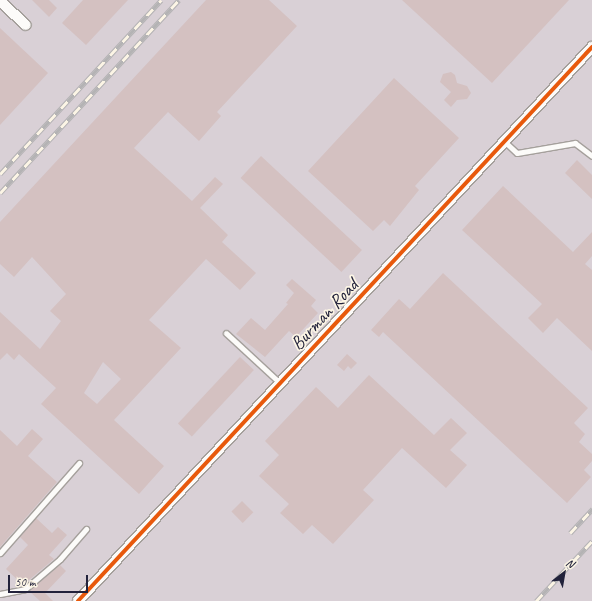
<!DOCTYPE html>
<html>
<head>
<meta charset="utf-8">
<style>
  body { margin:0 }
  #map { position:relative; width:592px; height:601px; overflow:hidden; background:#ece4d6; font-family:Caveat,sans-serif }
  div>[style] { position:absolute }
  .industrial>* { inset:0; background:#d9d0d6; transform-origin:0 0 }
  .building>* { inset:0; background:#d4c1c1; transform-origin:0 0 }
  .roads { filter:drop-shadow(1px 0 #a5a09c) drop-shadow(-1px 0 #a5a09c) drop-shadow(0 1px #a5a09c) drop-shadow(0 -1px #a5a09c) }
  .service>* { height:5px; margin:-2.5px; padding:0 2.5px; transform-origin:2.5px; border-radius:2.5px; background:#fcfbf9 }
  .minor>* { height:10px; margin:-5px; padding:0 5px; transform-origin:5px; border-radius:5px; background:#fcfbf9 }
  .rail>* { height:4.5px; margin-top:-2.25px; transform-origin:0; background:repeating-linear-gradient(90deg,#fcf5e5 0 9px,#b4b3b4 0 18px); box-sizing:border-box; border-block:1px solid #b4b3b4 }
  .cycleway>* { height:4px; margin:-2px; padding:0 2px; transform-origin:2px; border-radius:2px; background:#e8590c }
  span { translate:-50% -50%; white-space:nowrap; text-align:center; line-height:1.15; -webkit-text-stroke:3.5px #fcf5e5; paint-order:stroke }
  .street-label { font-size:19px; color:#22223b }
  .north { position:absolute; left:544px; top:553px; width:40px; height:40px; -webkit-text-stroke:3px #fcf5e5; paint-order:stroke; rotate:31deg; font-size:11px; font-weight:700; line-height:16px; text-align:center; color:#22223b }
  .north::after { content:''; display:block; margin:auto; width:14px; height:18px; background:#22223b; clip-path:polygon(50% 0,100% 100%,50% 72%,0 100%) }
  .scale { position:absolute; left:8px; top:575px; width:80px; height:18px; box-sizing:border-box; border:2px solid #22223b; border-top:0; padding-left:5px; font-size:12px; line-height:14px; white-space:nowrap; color:#22223b; -webkit-text-stroke:3px #fcf5e5; paint-order:stroke }
</style>
</head>
<body>
<div id="map">
  <div class="industrial">
    <div style="left:0;top:0;width:592px;height:601px"></div>
  </div>
  <div class="building">
    <div style="clip-path:polygon(32px 0,49px 0,57px 8px,49px 17px)"></div>
    <div style="clip-path:polygon(83px 0,128px 0,86px 45px,62px 23px)"></div>
    <div style="clip-path:polygon(evenodd,206px 0,269px 0,297px 26px,217px 112px,221px 116px,199px 141px,168px 112px,134px 148px,192px 201px,215px 177px,223px 184px,200px 208px,228px 235px,222px 242px,256px 273px,240px 290px,206px 259px,149px 320px,181px 348px,114px 420px,164px 466px,139px 494px,41px 404px,56px 388px,19px 354px,14px 360px,7px 353px,0 360px,0 312px,40px 349px,61px 321px,50px 311px,66px 294px,32px 257px,14px 277px,0 264px,0 222px,206px 0,103px 362px,121px 379px,97px 404px,84px 393px,103px 362px)"></div>
    <div style="clip-path:polygon(402px 0,569px 0,492px 83px)"></div>
    <div style="clip-path:polygon(0 28px,48px 73px,0 125px)"></div>
    <div style="clip-path:polygon(451px 72px,455px 75px,457px 83px,467px 86px,471px 93px,467px 99px,457px 100px,451px 107px,444px 100px,451px 92px,440px 82px,443px 74px)"></div>
    <div style="clip-path:polygon(394px 78px,459px 138px,415px 186px,419px 190px,390px 226px,384px 220px,373px 231px,308px 171px)"></div>
    <div style="left:261px;top:156px;width:138px;height:30px;rotate:43deg"></div>
    <div style="clip-path:polygon(577px 160px,592px 175px,592px 199px,565px 173px)"></div>
    <div style="clip-path:polygon(503px 186px,573px 252px,592px 232px,592px 256px,585px 264px,592px 270px,592px 351px,557px 318px,543px 333px,528px 318px,542px 304px,462px 230px)"></div>
    <div style="clip-path:polygon(443px 273px,588px 408px,574px 423px,585px 434px,579px 442px,592px 454px,592px 461px,584px 470px,591px 477px,567px 503px,383px 332px,379px 337px,371px 330px,399px 299px,410px 309px)"></div>
    <div style="clip-path:polygon(292px 279px,316px 300px,311px 306px,318px 313px,296px 337px,289px 331px,265px 357px,236px 334px,251px 318px,265px 330px,288px 304px,286px 303px,294px 293px,286px 285px)"></div>
    <div style="clip-path:polygon(347px 354px,357px 363px,351px 369px,348px 366px,344px 371px,337px 365px)"></div>
    <div style="left:240px;top:357px;width:19px;height:91px;rotate:43deg"></div>
    <div style="clip-path:polygon(369px 375px,434px 435px,451px 418px,467px 433px,450px 450px,467px 465px,446px 488px,402px 448px,363px 490px,374px 500px,333px 544px,312px 525px,303px 534px,280px 513px,289px 504px,259px 476px,279px 455px,265px 441px,316px 387px,338px 408px)"></div>
    <div style="clip-path:polygon(32px 429px,43px 439px,28px 456px,57px 482px,0 547px,0 430px,17px 446px)"></div>
    <div style="left:242px;top:501px;width:16px;height:15px;rotate:45deg"></div>
    <div style="clip-path:polygon(36px 518px,52px 533px,58px 527px,67px 535px,49px 555px,54px 559px,23px 585px,6px 569px,28px 545px,20px 537px)"></div>
    <div style="clip-path:polygon(60px 565px,66px 571px,45px 593px,53px 601px,40px 601px,29px 591px)"></div>
  </div>
  <div class="roads">
    <div class="service">
      <div style="left:505px;top:142px;width:16px;rotate:43deg"></div>
      <div style="left:517px;top:153px;width:59px;rotate:-9.8deg"></div>
      <div style="left:575px;top:143px;width:21px;rotate:37deg"></div>
      <div style="left:226px;top:333px;width:74px;rotate:42.8deg"></div>
      <div style="left:0;top:553px;width:120px;rotate:-48.7deg"></div>
      <div style="left:0;top:594px;width:25px;rotate:-11deg"></div>
      <div style="left:25px;top:589px;width:46px;rotate:-40.6deg"></div>
      <div style="left:60px;top:559px;width:40px;rotate:-49deg"></div>
    </div>
    <div class="minor">
      <div style="left:0;top:1px;width:35px;rotate:43deg"></div>
      <div style="left:78px;top:601px;width:756px;rotate:-47.14deg"></div>
    </div>
  </div>
  <div class="rail">
    <div style="left:0;top:174px;width:237px;rotate:-47.2deg"></div>
    <div style="left:0;top:193px;width:263px;rotate:-47.2deg"></div>
    <div style="left:570px;top:533px;width:33px;rotate:-47deg"></div>
    <div style="left:536px;top:601px;width:82px;rotate:-47deg"></div>
  </div>
  <div class="cycleway">
    <div style="left:78px;top:601px;width:756px;rotate:-47.14deg"></div>
  </div>
  <div class="street-label">
    <span style="left:325px;top:315px;rotate:-47deg">Burman Road</span>
  </div>
  <div class="north">N</div>
  <div class="scale">50 m</div>
</div>
</body>
</html>
